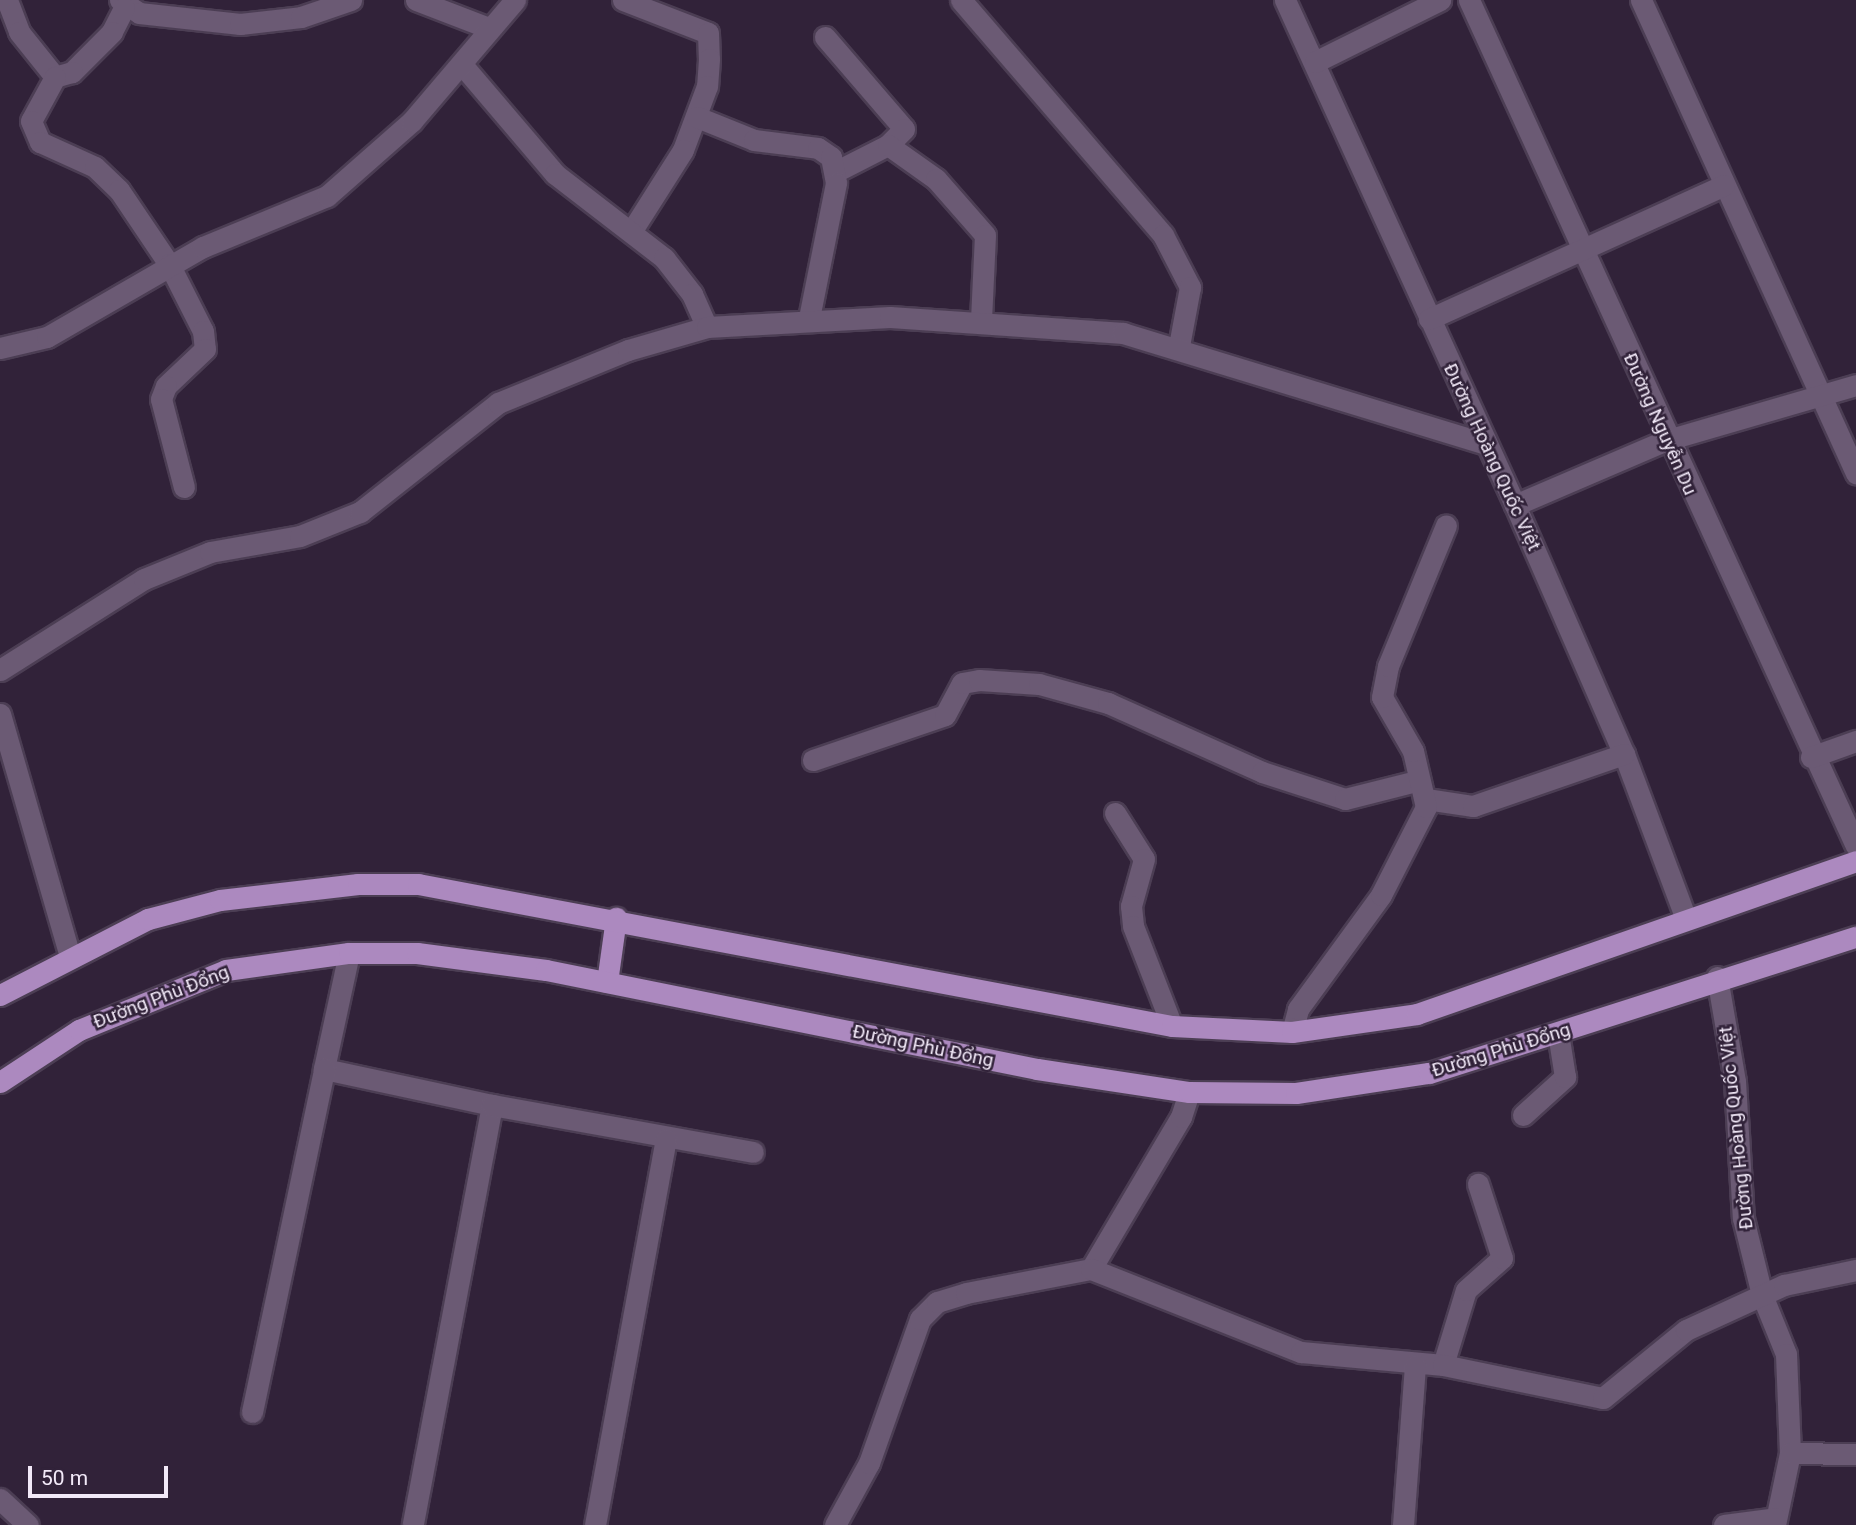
<!DOCTYPE html>
<html>
<head>
<meta charset="utf-8">
<style>
  body { margin:0 }
  #map { position:relative; width:1856px; height:1525px; overflow:hidden; background:#312239; font-family:Roboto,sans-serif }
  div>[style] { position:absolute }
  .roads { filter:drop-shadow(2px 0 #4c3e54) drop-shadow(-2px 0 #4c3e54) drop-shadow(0 2px #4c3e54) drop-shadow(0 -2px #4c3e54) }
  .minor>* { height:21px; margin:-10.5px; padding:0 10.5px; transform-origin:10.5px; border-radius:10.5px; background:#6b5a74 }
  .major>* { height:21px; margin:-10.5px; padding:0 10.5px; transform-origin:10.5px; border-radius:10.5px; background:#ac89bf }
  span { translate:-50% -50%; white-space:nowrap; text-align:center; line-height:1.15; -webkit-text-stroke:5px #312239; paint-order:stroke }
  .street-label { font-size:19px; color:#f2e9f8 }
  .scale { position:absolute; left:28px; top:1466px; width:140px; height:32px; box-sizing:border-box; border:4px solid #f2e9f8; border-top:0; padding-left:9px; font-size:21px; line-height:24px; white-space:nowrap; color:#f2e9f8; -webkit-text-stroke:5px #312239; paint-order:stroke }
</style>
</head>
<body>
<div id="map">
  <div class="roads">
    <div class="minor">
      <div style="left:7px;top:0;width:34px;rotate:69deg"></div>
      <div style="left:19px;top:32px;width:58px;rotate:51.3deg"></div>
      <div style="left:120px;top:0;width:23px;rotate:34deg"></div>
      <div style="left:139px;top:13px;width:102px;rotate:6.2deg"></div>
      <div style="left:240px;top:24px;width:61px;rotate:-6.5deg"></div>
      <div style="left:301px;top:17px;width:53px;rotate:-18.8deg"></div>
      <div style="left:416px;top:0;width:78px;rotate:21deg"></div>
      <div style="left:623px;top:0;width:91px;rotate:21.2deg"></div>
      <div style="left:708px;top:33px;width:26px;rotate:88deg"></div>
      <div style="left:709px;top:59px;width:27px;rotate:94deg"></div>
      <div style="left:707px;top:86px;width:68px;rotate:110.6deg"></div>
      <div style="left:683px;top:150px;width:97px;rotate:122.4deg"></div>
      <div style="left:961px;top:0;width:310px;rotate:49.3deg"></div>
      <div style="left:1163px;top:235px;width:59px;rotate:62.6deg"></div>
      <div style="left:1190px;top:287px;width:60px;rotate:100.6deg"></div>
      <div style="left:1285px;top:0;width:555px;rotate:65.51deg"></div>
      <div style="left:1515px;top:505px;width:272px;rotate:66.4deg"></div>
      <div style="left:1624px;top:754px;width:176px;rotate:69.4deg"></div>
      <div style="left:1469px;top:0;width:930px;rotate:65.42deg"></div>
      <div style="left:1641px;top:0;width:520px;rotate:65.56deg"></div>
      <div style="left:124px;top:8px;width:27px;rotate:117deg"></div>
      <div style="left:112px;top:32px;width:57px;rotate:135deg"></div>
      <div style="left:72px;top:72px;width:18px;rotate:164deg"></div>
      <div style="left:55px;top:77px;width:50px;rotate:118.6deg"></div>
      <div style="left:31px;top:121px;width:23px;rotate:67deg"></div>
      <div style="left:40px;top:142px;width:60px;rotate:24.4deg"></div>
      <div style="left:95px;top:167px;width:33px;rotate:44deg"></div>
      <div style="left:119px;top:190px;width:89px;rotate:56deg"></div>
      <div style="left:169px;top:264px;width:75px;rotate:63.1deg"></div>
      <div style="left:203px;top:331px;width:18px;rotate:84deg"></div>
      <div style="left:205px;top:349px;width:54px;rotate:136.5deg"></div>
      <div style="left:166px;top:386px;width:14px;rotate:111deg"></div>
      <div style="left:161px;top:399px;width:91px;rotate:75.4deg"></div>
      <div style="left:825px;top:37px;width:121px;rotate:49.3deg"></div>
      <div style="left:904px;top:129px;width:23px;rotate:135deg"></div>
      <div style="left:888px;top:145px;width:57px;rotate:153deg"></div>
      <div style="left:1315px;top:62px;width:140px;rotate:-26.4deg"></div>
      <div style="left:464px;top:67px;width:140px;rotate:49.6deg"></div>
      <div style="left:555px;top:174px;width:138px;rotate:37.6deg"></div>
      <div style="left:664px;top:258px;width:46px;rotate:52.1deg"></div>
      <div style="left:692px;top:294px;width:36px;rotate:66deg"></div>
      <div style="left:697px;top:117px;width:61px;rotate:22deg"></div>
      <div style="left:754px;top:140px;width:64px;rotate:7.1deg"></div>
      <div style="left:818px;top:148px;width:16px;rotate:35deg"></div>
      <div style="left:831px;top:157px;width:26px;rotate:79deg"></div>
      <div style="left:836px;top:183px;width:138px;rotate:101.3deg"></div>
      <div style="left:888px;top:145px;width:59px;rotate:35.3deg"></div>
      <div style="left:936px;top:179px;width:74px;rotate:48.8deg"></div>
      <div style="left:985px;top:235px;width:86px;rotate:92.7deg"></div>
      <div style="left:1429px;top:319px;width:324px;rotate:-24.4deg"></div>
      <div style="left:0;top:348px;width:48px;rotate:-13.2deg"></div>
      <div style="left:47px;top:337px;width:180px;rotate:-30deg"></div>
      <div style="left:203px;top:247px;width:134px;rotate:-22.4deg"></div>
      <div style="left:327px;top:196px;width:113px;rotate:-41.4deg"></div>
      <div style="left:412px;top:121px;width:159px;rotate:-49.6deg"></div>
      <div style="left:1515px;top:505px;width:165px;rotate:-23.2deg"></div>
      <div style="left:1667px;top:440px;width:197px;rotate:-16.2deg"></div>
      <div style="left:0;top:670px;width:170px;rotate:-32.3deg"></div>
      <div style="left:144px;top:579px;width:71px;rotate:-22.2deg"></div>
      <div style="left:210px;top:552px;width:91px;rotate:-10.1deg"></div>
      <div style="left:300px;top:536px;width:65px;rotate:-21.8deg"></div>
      <div style="left:360px;top:512px;width:176px;rotate:-38.3deg"></div>
      <div style="left:498px;top:403px;width:140px;rotate:-22.2deg"></div>
      <div style="left:628px;top:350px;width:82px;rotate:-16.2deg"></div>
      <div style="left:707px;top:327px;width:183px;rotate:-3.1deg"></div>
      <div style="left:890px;top:317px;width:234px;rotate:3.9deg"></div>
      <div style="left:1123px;top:333px;width:376px;rotate:17deg"></div>
      <div style="left:0;top:714px;width:252px;rotate:73.9deg"></div>
      <div style="left:1811px;top:757px;width:48px;rotate:-19.6deg"></div>
      <div style="left:813px;top:760px;width:139px;rotate:-18.8deg"></div>
      <div style="left:945px;top:715px;width:36px;rotate:-62deg"></div>
      <div style="left:962px;top:683px;width:17px;rotate:-10deg"></div>
      <div style="left:979px;top:680px;width:60px;rotate:3.8deg"></div>
      <div style="left:1039px;top:684px;width:72px;rotate:15.4deg"></div>
      <div style="left:1108px;top:703px;width:169px;rotate:24.1deg"></div>
      <div style="left:1262px;top:772px;width:87px;rotate:18deg"></div>
      <div style="left:1345px;top:799px;width:73px;rotate:-14.2deg"></div>
      <div style="left:1426px;top:799px;width:48px;rotate:8.5deg"></div>
      <div style="left:1473px;top:806px;width:160px;rotate:-19deg"></div>
      <div style="left:1115px;top:813px;width:54px;rotate:57.8deg"></div>
      <div style="left:1144px;top:859px;width:49px;rotate:105.5deg"></div>
      <div style="left:1131px;top:906px;width:20px;rotate:84deg"></div>
      <div style="left:1133px;top:926px;width:107px;rotate:68.7deg"></div>
      <div style="left:349px;top:953px;width:119px;rotate:102.2deg"></div>
      <div style="left:324px;top:1069px;width:172px;rotate:12.1deg"></div>
      <div style="left:492px;top:1105px;width:427px;rotate:100.7deg"></div>
      <div style="left:1717px;top:977px;width:106px;rotate:80.2deg"></div>
      <div style="left:1735px;top:1081px;width:137px;rotate:86.7deg"></div>
      <div style="left:1743px;top:1218px;width:79px;rotate:76.1deg"></div>
      <div style="left:1762px;top:1295px;width:64px;rotate:67.9deg"></div>
      <div style="left:1786px;top:1354px;width:99px;rotate:87.7deg"></div>
      <div style="left:1790px;top:1453px;width:74px;rotate:101.8deg"></div>
      <div style="left:1292px;top:1032px;width:24px;rotate:-75deg"></div>
      <div style="left:1298px;top:1009px;width:141px;rotate:-53.9deg"></div>
      <div style="left:1381px;top:895px;width:99px;rotate:-62.9deg"></div>
      <div style="left:1426px;top:807px;width:57px;rotate:-103.1deg"></div>
      <div style="left:1413px;top:751px;width:62px;rotate:-119.9deg"></div>
      <div style="left:1382px;top:697px;width:32px;rotate:-79deg"></div>
      <div style="left:1388px;top:666px;width:152px;rotate:-67.6deg"></div>
      <div style="left:492px;top:1105px;width:265px;rotate:10.2deg"></div>
      <div style="left:1523px;top:1115px;width:57px;rotate:-42.1deg"></div>
      <div style="left:1565px;top:1077px;width:45px;rotate:-99deg"></div>
      <div style="left:1091px;top:1269px;width:177px;rotate:-59.4deg"></div>
      <div style="left:1181px;top:1117px;width:26px;rotate:-72deg"></div>
      <div style="left:1443px;top:1365px;width:78px;rotate:-73deg"></div>
      <div style="left:1466px;top:1290px;width:48px;rotate:-41.6deg"></div>
      <div style="left:1502px;top:1258px;width:78px;rotate:-108deg"></div>
      <div style="left:252px;top:1412px;width:350px;rotate:-78.1deg"></div>
      <div style="left:1790px;top:1453px;width:66px;rotate:0.9deg"></div>
      <div style="left:0;top:1499px;width:38px;rotate:43deg"></div>
      <div style="left:595px;top:1525px;width:392px;rotate:-79.6deg"></div>
      <div style="left:835px;top:1525px;width:71px;rotate:-61.3deg"></div>
      <div style="left:869px;top:1463px;width:153px;rotate:-70.5deg"></div>
      <div style="left:920px;top:1319px;width:24px;rotate:-45deg"></div>
      <div style="left:937px;top:1302px;width:30px;rotate:-17deg"></div>
      <div style="left:966px;top:1293px;width:127px;rotate:-10.9deg"></div>
      <div style="left:1091px;top:1269px;width:226px;rotate:21.6deg"></div>
      <div style="left:1301px;top:1352px;width:143px;rotate:5.2deg"></div>
      <div style="left:1443px;top:1365px;width:163px;rotate:11.7deg"></div>
      <div style="left:1603px;top:1398px;width:107px;rotate:-39.3deg"></div>
      <div style="left:1686px;top:1330px;width:108px;rotate:-24.7deg"></div>
      <div style="left:1784px;top:1285px;width:74px;rotate:-11.8deg"></div>
      <div style="left:1403px;top:1525px;width:160px;rotate:-85.7deg"></div>
      <div style="left:1724px;top:1525px;width:52px;rotate:-7.7deg"></div>
    </div>
    <div class="major">
      <div style="left:607px;top:982px;width:65px;rotate:-82deg"></div>
      <div style="left:0;top:995px;width:166px;rotate:-27.2deg"></div>
      <div style="left:148px;top:919px;width:74px;rotate:-14.8deg"></div>
      <div style="left:220px;top:900px;width:139px;rotate:-6.6deg"></div>
      <div style="left:358px;top:884px;width:60px"></div>
      <div style="left:418px;top:884px;width:767px;rotate:10.67deg"></div>
      <div style="left:1172px;top:1026px;width:120px;rotate:2.9deg"></div>
      <div style="left:1292px;top:1032px;width:126px;rotate:-8.2deg"></div>
      <div style="left:1417px;top:1014px;width:465px;rotate:-19.2deg"></div>
      <div style="left:0;top:1082px;width:95px;rotate:-33.4deg"></div>
      <div style="left:79px;top:1030px;width:159px;rotate:-22.2deg"></div>
      <div style="left:226px;top:970px;width:124px;rotate:-7.9deg"></div>
      <div style="left:349px;top:953px;width:68px"></div>
      <div style="left:417px;top:953px;width:130px;rotate:7.5deg"></div>
      <div style="left:546px;top:970px;width:501px;rotate:11.4deg"></div>
      <div style="left:1037px;top:1069px;width:154px;rotate:8.6deg"></div>
      <div style="left:1189px;top:1092px;width:107px;rotate:0.5deg"></div>
      <div style="left:1296px;top:1093px;width:134px;rotate:-8.6deg"></div>
      <div style="left:1429px;top:1073px;width:448px;rotate:-17.7deg"></div>
    </div>
  </div>
  <div class="street-label">
    <span style="left:1660px;top:424px;rotate:66deg">Đường Nguyễn Du</span>
    <span style="left:1492px;top:457px;rotate:65deg">Đường Hoàng Quốc Việt</span>
    <span style="left:161px;top:997px;rotate:-21deg">Đường Phù Đổng</span>
    <span style="left:923px;top:1046px;rotate:12deg">Đường Phù Đổng</span>
    <span style="left:1501px;top:1050px;rotate:-17deg">Đường Phù Đổng</span>
    <span style="left:1736px;top:1128px;rotate:-96deg">Đường Hoàng Quốc Việt</span>
  </div>
  <div class="scale">50 m</div>
</div>
</body>
</html>
